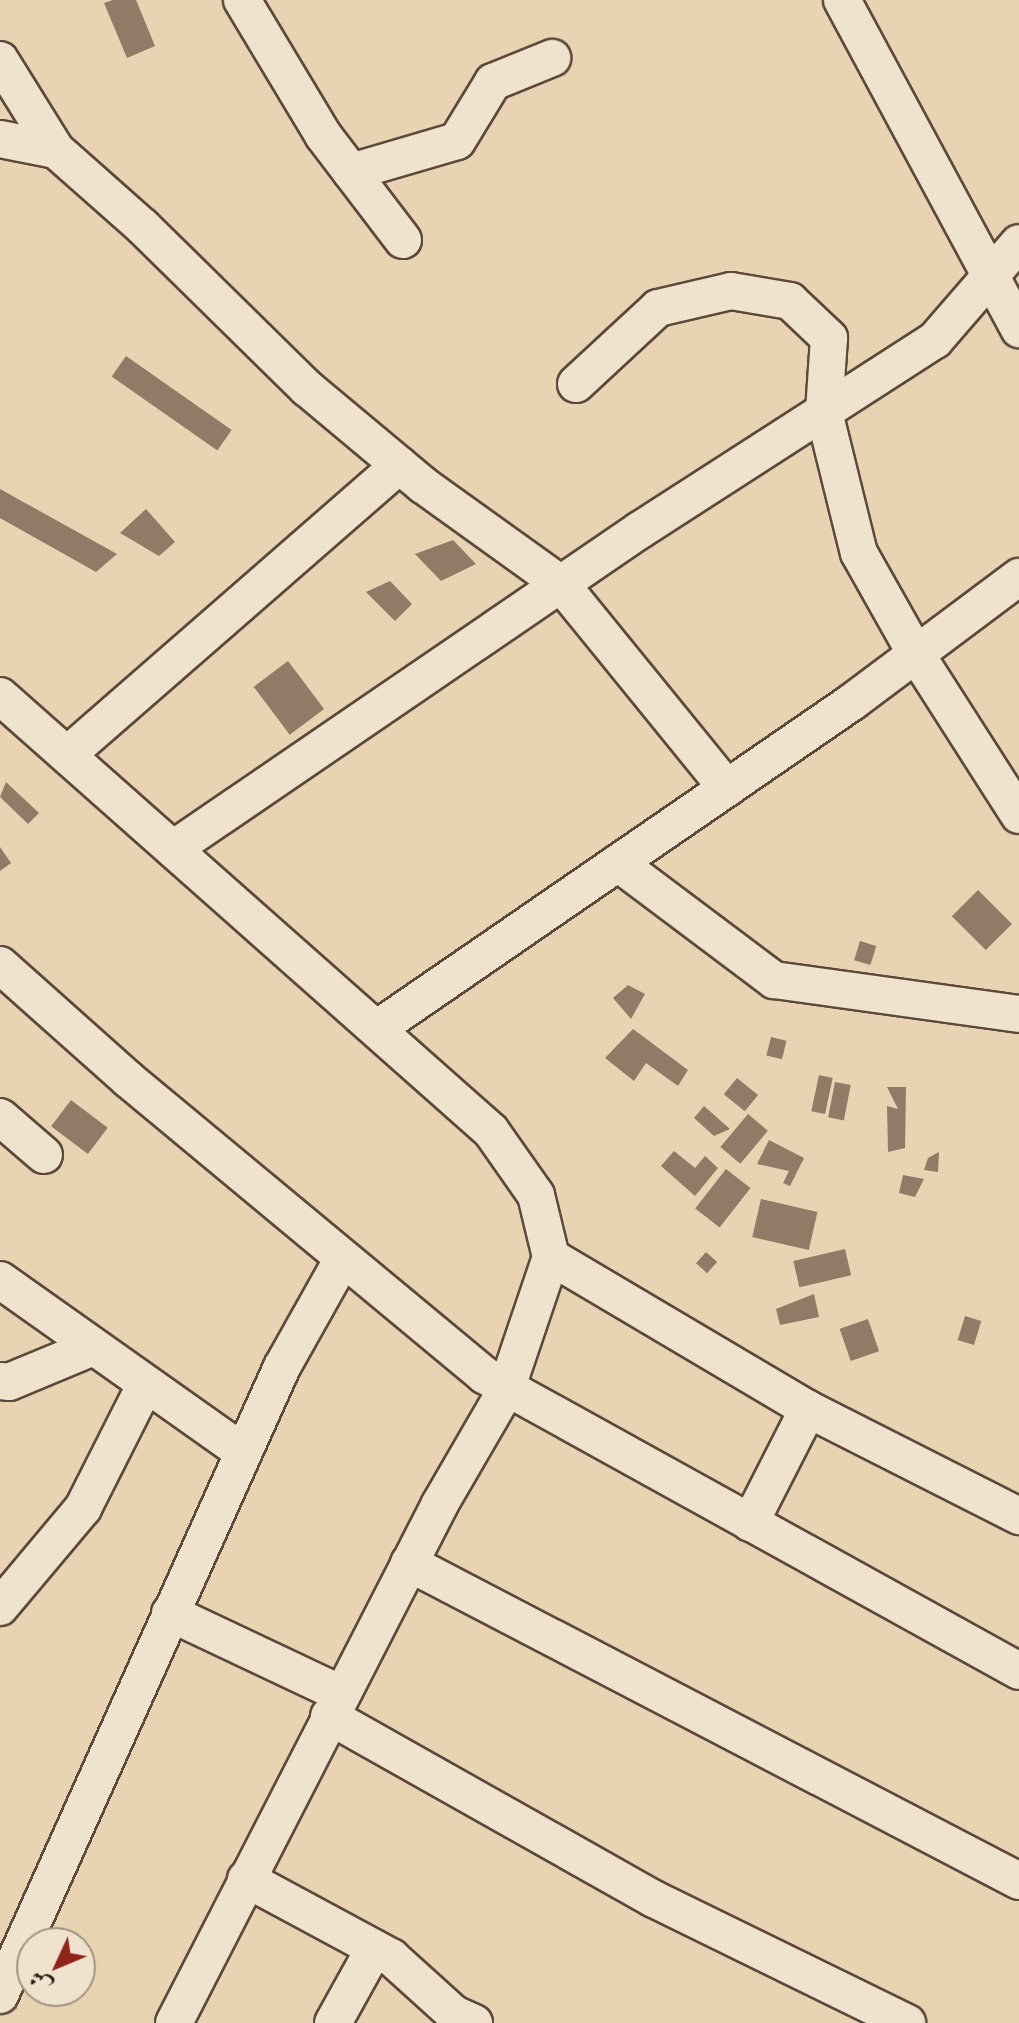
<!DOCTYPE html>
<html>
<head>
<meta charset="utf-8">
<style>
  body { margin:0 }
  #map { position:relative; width:1019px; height:2023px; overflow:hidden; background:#e8d4b3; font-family:"Gentium Book Plus",Amiri,serif }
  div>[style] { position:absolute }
  .building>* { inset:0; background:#8f7b66; transform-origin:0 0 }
  .roads { filter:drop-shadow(2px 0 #5c493b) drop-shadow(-2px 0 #5c493b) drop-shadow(0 2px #5c493b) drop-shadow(0 -2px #5c493b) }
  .minor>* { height:36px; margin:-18px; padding:0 18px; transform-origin:18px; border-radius:18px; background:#f0e3ce }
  span { translate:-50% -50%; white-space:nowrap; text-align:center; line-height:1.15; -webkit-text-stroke:7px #f0e3ce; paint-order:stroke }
  .north { position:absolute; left:16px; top:1927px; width:80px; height:80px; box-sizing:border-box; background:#f0e3ce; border:2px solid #a29383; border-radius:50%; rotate:226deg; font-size:22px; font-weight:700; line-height:32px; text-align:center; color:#2e1b13 }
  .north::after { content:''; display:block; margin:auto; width:28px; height:36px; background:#8f2418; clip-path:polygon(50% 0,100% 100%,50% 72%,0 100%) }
</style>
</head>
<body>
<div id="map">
  <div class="building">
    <div style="clip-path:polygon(113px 0,136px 0,155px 46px,127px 58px,104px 3px)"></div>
    <div style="left:126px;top:356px;width:129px;height:25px;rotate:35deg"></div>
    <div style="clip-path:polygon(0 489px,117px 554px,96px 572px,0 518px)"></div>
    <div style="clip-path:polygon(146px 509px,175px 542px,159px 556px,120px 533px)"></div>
    <div style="clip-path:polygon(453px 540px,476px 564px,441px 581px,415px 554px)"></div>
    <div style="clip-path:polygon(390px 581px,412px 604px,395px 621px,366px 592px)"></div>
    <div style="left:288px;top:661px;width:60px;height:43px;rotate:53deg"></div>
    <div style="clip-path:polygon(6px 782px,39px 813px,28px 824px,0 797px)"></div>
    <div style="clip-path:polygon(0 847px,11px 863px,0 871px)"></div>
    <div style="left:978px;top:890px;width:48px;height:37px;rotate:45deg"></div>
    <div style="left:860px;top:941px;width:17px;height:20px;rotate:17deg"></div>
    <div style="clip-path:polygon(628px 985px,645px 994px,631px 1019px,613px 998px)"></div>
    <div style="clip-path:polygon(633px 1029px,688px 1070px,678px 1086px,646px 1063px,634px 1081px,605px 1058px)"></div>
    <div style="left:771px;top:1037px;width:16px;height:19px;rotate:14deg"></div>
    <div style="left:819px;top:1075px;width:14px;height:37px;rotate:12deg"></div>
    <div style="left:737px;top:1078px;width:27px;height:21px;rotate:39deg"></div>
    <div style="left:835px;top:1082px;width:16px;height:36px;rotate:11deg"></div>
    <div style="clip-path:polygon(887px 1087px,906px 1087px,905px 1148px,888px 1152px,887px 1106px,898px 1109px)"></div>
    <div style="left:71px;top:1100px;width:46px;height:33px;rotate:37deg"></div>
    <div style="clip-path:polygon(704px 1106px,730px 1129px,714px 1136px,694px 1118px)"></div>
    <div style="left:748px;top:1114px;width:26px;height:43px;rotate:40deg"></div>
    <div style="clip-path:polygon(769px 1140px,804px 1158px,790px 1186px,783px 1183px,789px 1171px,757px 1164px)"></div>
    <div style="clip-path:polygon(674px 1151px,695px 1168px,705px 1156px,718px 1168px,695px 1196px,661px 1166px)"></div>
    <div style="clip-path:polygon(939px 1152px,938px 1172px,924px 1170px,928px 1158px)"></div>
    <div style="left:726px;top:1169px;width:31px;height:50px;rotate:38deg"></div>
    <div style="clip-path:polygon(903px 1175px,924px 1179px,915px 1197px,899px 1193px)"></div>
    <div style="left:761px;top:1199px;width:58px;height:39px;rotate:13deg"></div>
    <div style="left:845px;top:1249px;width:27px;height:53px;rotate:77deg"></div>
    <div style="left:706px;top:1252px;width:15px;height:15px;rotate:42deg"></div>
    <div style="clip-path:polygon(814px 1294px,819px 1317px,780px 1325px,776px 1309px)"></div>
    <div style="left:965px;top:1316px;width:17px;height:25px;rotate:17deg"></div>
    <div style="left:868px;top:1319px;width:34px;height:30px;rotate:71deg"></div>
  </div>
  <div class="roads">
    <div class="minor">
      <div style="left:242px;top:0;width:157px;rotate:59deg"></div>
      <div style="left:323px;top:135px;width:132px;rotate:52.7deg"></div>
      <div style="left:842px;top:0;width:374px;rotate:61.7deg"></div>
      <div style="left:0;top:60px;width:106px;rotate:58.1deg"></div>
      <div style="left:0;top:139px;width:57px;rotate:11.1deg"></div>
      <div style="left:56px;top:150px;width:116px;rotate:41.5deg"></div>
      <div style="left:143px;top:227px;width:230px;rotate:44.5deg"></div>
      <div style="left:307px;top:388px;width:151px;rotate:39.9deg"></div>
      <div style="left:423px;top:485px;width:170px;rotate:35.7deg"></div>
      <div style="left:561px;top:584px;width:263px;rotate:50.9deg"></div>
      <div style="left:351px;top:172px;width:110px;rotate:-16.3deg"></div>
      <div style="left:457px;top:141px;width:69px;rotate:-58.6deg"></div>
      <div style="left:493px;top:82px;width:64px;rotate:-22.1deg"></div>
      <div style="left:576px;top:384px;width:112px;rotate:-42.8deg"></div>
      <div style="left:658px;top:308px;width:75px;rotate:-13.1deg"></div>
      <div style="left:731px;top:291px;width:60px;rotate:9.6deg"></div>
      <div style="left:790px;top:301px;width:54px;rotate:43.5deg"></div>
      <div style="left:829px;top:338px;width:74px;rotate:93.9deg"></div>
      <div style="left:824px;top:412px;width:145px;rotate:76.1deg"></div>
      <div style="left:859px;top:553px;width:116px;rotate:60.6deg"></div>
      <div style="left:916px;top:654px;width:191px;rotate:57.4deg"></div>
      <div style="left:0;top:696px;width:656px;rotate:41.54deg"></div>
      <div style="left:491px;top:1131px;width:78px;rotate:54.9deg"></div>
      <div style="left:536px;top:1195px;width:64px;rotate:76.4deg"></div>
      <div style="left:551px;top:1257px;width:140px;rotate:108.7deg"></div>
      <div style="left:506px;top:1390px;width:132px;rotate:120.1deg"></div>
      <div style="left:440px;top:1504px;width:583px;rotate:117.14deg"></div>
      <div style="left:67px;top:755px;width:441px;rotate:-41.1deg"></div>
      <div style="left:173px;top:849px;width:566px;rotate:-34.34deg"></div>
      <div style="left:640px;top:530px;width:351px;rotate:-32.8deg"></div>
      <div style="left:935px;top:340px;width:128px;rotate:-49.1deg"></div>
      <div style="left:618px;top:863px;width:195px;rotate:36.9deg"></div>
      <div style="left:774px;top:980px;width:247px;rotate:7.9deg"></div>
      <div style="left:0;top:965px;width:173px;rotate:41.7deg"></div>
      <div style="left:129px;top:1080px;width:462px;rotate:39.7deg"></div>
      <div style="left:484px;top:1375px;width:611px;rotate:28.95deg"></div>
      <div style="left:378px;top:1028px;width:575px;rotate:-34.52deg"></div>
      <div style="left:852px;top:702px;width:209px;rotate:-36.8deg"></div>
      <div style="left:0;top:1117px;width:58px;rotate:40.8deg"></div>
      <div style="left:551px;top:1257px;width:299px;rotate:30.6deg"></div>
      <div style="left:808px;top:1409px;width:237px;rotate:26.9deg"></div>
      <div style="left:0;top:1280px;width:298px;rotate:35.3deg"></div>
      <div style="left:0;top:1381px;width:9px;rotate:6deg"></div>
      <div style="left:9px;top:1382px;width:89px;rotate:-22.5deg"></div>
      <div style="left:750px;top:1523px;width:128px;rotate:-63deg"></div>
      <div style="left:409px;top:1563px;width:688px;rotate:27.53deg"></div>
      <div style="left:0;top:1607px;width:129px;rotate:-50deg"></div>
      <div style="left:83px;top:1508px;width:138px;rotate:-63.2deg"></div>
      <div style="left:170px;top:1613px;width:189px;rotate:25.3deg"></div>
      <div style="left:329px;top:1716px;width:373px;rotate:29.4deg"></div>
      <div style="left:654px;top:1899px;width:282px;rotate:26.1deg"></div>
      <div style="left:246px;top:1879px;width:165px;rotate:28.3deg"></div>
      <div style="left:391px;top:1957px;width:85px;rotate:42.1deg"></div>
      <div style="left:454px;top:2014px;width:22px;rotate:24deg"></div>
      <div style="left:0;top:1995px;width:688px;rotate:-65.82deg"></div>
      <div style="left:282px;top:1367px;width:123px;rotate:-60.7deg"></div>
      <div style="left:333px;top:2023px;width:85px;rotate:-61deg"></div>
    </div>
  </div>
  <div class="north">ش</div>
</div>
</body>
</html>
